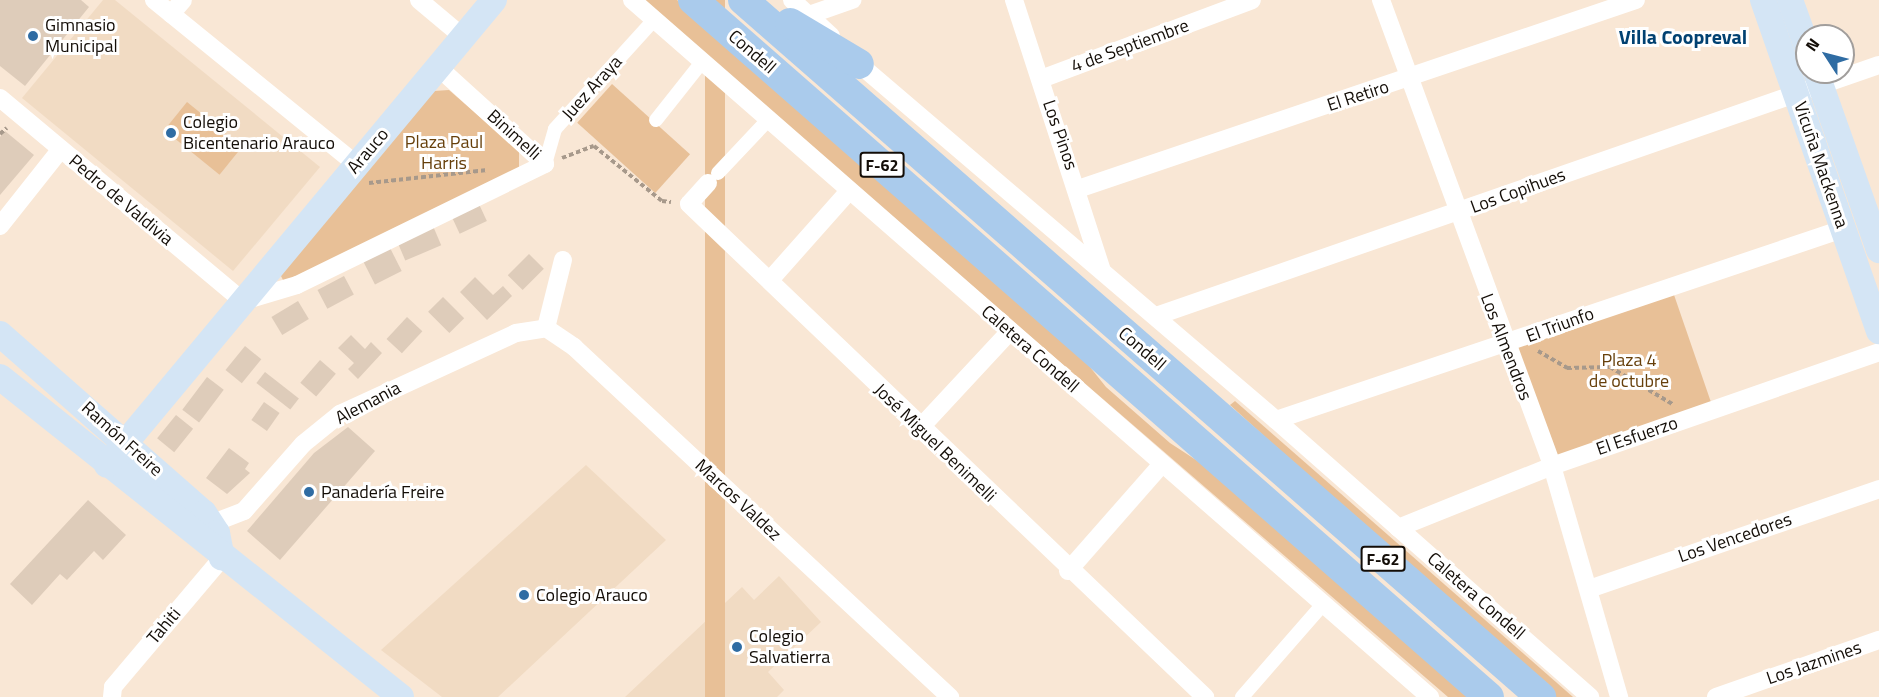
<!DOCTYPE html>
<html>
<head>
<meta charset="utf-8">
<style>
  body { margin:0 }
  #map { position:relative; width:1879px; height:697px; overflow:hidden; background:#f9e7d5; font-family:"Titillium Web",sans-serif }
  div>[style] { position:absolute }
  .built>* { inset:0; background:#f1dbc3 }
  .green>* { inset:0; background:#e8c097; transform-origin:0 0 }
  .building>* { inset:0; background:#deccba; transform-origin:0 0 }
  .path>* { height:4px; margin-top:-2px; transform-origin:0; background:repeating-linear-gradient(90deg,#a7998b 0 4.5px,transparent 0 7.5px) }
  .pedestrian>* { height:14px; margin:-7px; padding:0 7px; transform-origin:7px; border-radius:7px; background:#fff }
  .minor>* { height:18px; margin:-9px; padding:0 9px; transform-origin:9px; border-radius:9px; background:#fff }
  .secondary>* { height:26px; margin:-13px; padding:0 13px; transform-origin:13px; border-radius:13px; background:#d4e5f5 }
  .primary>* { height:30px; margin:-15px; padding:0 15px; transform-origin:15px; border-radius:15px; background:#aacbec }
  .dots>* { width:16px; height:16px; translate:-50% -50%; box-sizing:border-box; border:3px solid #fff; border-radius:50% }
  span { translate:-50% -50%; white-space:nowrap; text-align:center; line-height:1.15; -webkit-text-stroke:6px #fff; paint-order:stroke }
  .shield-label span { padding:2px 4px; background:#fff; border:2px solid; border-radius:4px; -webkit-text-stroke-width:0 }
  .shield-label { font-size:16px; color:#130d07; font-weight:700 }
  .poi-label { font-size:18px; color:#130d07 }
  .left { translate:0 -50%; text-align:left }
  .street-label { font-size:18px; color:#130d07 }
  .park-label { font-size:18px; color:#663f0a }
  .neighbourhood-label { font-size:20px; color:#014171; font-weight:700 }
  .north { position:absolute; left:1795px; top:24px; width:60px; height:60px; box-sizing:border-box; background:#fff; border:2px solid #a19e9c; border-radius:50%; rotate:306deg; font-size:16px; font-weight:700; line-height:24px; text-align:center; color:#130d07 }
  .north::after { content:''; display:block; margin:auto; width:21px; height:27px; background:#2f6ca3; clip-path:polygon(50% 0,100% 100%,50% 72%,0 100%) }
</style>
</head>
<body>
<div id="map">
  <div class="built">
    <div style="clip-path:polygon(103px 0,115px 0,320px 167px,233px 271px,22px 98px)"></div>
    <div style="clip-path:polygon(586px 465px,666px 540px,498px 697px,442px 697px,381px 650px)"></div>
    <div style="clip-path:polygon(779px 576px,821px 622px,768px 672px,784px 690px,777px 697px,625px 697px,742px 587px,754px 600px)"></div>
  </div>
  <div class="green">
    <div style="clip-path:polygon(641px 0,677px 0,1074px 347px,1106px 387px,1170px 443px,1222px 477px,1474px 697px,1448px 697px)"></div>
    <div style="left:705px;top:0;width:20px;height:1060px"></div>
    <div style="left:612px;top:84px;width:105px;height:52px;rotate:42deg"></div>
    <div style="clip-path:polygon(449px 90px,519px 151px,519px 173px,285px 284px,279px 272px,434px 91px)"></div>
    <div style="left:187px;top:102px;width:71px;height:36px;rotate:39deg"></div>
    <div style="left:1673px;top:292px;width:122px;height:173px;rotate:71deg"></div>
    <div style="clip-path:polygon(1235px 401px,1573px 697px,1550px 697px,1230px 405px)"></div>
  </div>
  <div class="building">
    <div style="clip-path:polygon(0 0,81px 0,89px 7px,25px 86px,0 66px)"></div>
    <div style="clip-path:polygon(5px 131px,34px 155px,0 195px,0 137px)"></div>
    <div style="left:478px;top:202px;width:21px;height:30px;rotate:65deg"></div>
    <div style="left:433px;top:226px;width:21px;height:39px;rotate:67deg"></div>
    <div style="left:389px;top:246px;width:28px;height:30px;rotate:63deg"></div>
    <div style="left:529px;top:254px;width:21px;height:30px;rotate:45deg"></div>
    <div style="left:344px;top:276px;width:21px;height:30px;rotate:62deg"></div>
    <div style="clip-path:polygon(475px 277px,493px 295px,503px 286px,512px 296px,487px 320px,460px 292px)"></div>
    <div style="left:443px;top:297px;width:30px;height:21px;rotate:45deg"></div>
    <div style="left:298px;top:301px;width:21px;height:31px;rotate:59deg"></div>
    <div style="left:407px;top:317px;width:21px;height:30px;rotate:43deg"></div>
    <div style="clip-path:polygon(351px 335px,365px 349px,371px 342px,382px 353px,358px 379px,348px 369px,354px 363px,338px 348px)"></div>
    <div style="left:245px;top:346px;width:21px;height:31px;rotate:39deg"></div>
    <div style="left:320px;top:360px;width:21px;height:30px;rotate:41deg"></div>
    <div style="left:265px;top:372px;width:43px;height:14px;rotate:38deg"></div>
    <div style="left:207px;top:377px;width:21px;height:41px;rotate:37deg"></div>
    <div style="left:264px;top:402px;width:19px;height:22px;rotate:35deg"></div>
    <div style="left:176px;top:415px;width:22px;height:30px;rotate:39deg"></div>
    <div style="clip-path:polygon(348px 427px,375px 451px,280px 560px,247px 531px,314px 453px)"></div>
    <div style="clip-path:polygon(229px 448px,249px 463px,245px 469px,250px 473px,227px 494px,206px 478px)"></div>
    <div style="clip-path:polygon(88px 500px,126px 535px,103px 560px,94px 551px,67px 580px,60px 574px,32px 605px,10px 584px)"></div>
  </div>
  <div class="path">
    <div style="left:0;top:134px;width:9px;rotate:-41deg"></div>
    <div style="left:562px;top:158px;width:34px;rotate:-21deg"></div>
    <div style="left:594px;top:146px;width:87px;rotate:39deg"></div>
    <div style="left:662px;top:201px;width:9px;rotate:6deg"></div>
    <div style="left:369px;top:183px;width:119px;rotate:-6.3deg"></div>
    <div style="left:1538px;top:351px;width:34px;rotate:30deg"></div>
    <div style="left:1567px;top:368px;width:43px;rotate:-1.3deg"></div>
    <div style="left:1610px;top:367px;width:74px;rotate:30.7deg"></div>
  </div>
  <div class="pedestrian">
    <div style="left:656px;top:120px;width:74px;rotate:-51.6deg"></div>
    <div style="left:545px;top:164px;width:36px;rotate:-74deg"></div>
    <div style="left:555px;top:129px;width:147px;rotate:-47.8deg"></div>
    <div style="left:718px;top:173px;width:73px;rotate:-46.7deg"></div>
    <div style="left:1242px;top:697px;width:123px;rotate:-48.9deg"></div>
  </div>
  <div class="minor">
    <div style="left:154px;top:0;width:262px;rotate:39.1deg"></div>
    <div style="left:419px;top:0;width:57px;rotate:40.1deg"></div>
    <div style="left:632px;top:0;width:1060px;rotate:41.14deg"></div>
    <div style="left:792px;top:0;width:53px;rotate:42.7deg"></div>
    <div style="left:1014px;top:0;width:285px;rotate:72deg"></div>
    <div style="left:1381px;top:0;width:496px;rotate:69.8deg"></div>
    <div style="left:1552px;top:466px;width:241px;rotate:73.8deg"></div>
    <div style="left:171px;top:14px;width:18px;rotate:-49deg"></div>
    <div style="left:809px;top:15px;width:46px;rotate:-19.2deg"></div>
    <div style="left:852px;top:58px;width:558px;rotate:40.49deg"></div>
    <div style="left:1276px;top:420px;width:419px;rotate:41.4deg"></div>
    <div style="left:1041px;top:79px;width:225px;rotate:-20.5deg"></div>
    <div style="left:0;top:98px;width:317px;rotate:39.9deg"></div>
    <div style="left:243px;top:301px;width:56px;rotate:-16.5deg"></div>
    <div style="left:297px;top:285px;width:276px;rotate:-26deg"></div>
    <div style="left:545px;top:164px;width:144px;rotate:-137.8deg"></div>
    <div style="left:708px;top:183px;width:28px;rotate:132deg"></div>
    <div style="left:689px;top:204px;width:714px;rotate:43.69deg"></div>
    <div style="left:1078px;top:189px;width:589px;rotate:-18.71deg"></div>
    <div style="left:0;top:226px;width:98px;rotate:-51.6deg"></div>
    <div style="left:770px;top:280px;width:119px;rotate:-48.4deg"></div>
    <div style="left:1156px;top:316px;width:765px;rotate:-19.15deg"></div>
    <div style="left:546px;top:328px;width:70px;rotate:-76deg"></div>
    <div style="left:1276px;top:420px;width:598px;rotate:-18.62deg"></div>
    <div style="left:920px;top:428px;width:132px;rotate:-47.1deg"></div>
    <div style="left:213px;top:523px;width:33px;rotate:-21deg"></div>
    <div style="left:244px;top:511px;width:89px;rotate:-48.6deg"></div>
    <div style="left:303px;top:444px;width:48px;rotate:-39deg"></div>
    <div style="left:340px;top:414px;width:194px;rotate:-24.7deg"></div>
    <div style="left:516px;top:333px;width:30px;rotate:-9deg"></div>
    <div style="left:546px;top:328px;width:34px;rotate:34deg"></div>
    <div style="left:574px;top:347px;width:514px;rotate:42.95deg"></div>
    <div style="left:1398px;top:528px;width:166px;rotate:-21.9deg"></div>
    <div style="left:1552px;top:466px;width:346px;rotate:-19.2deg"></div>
    <div style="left:1068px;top:571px;width:141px;rotate:-48.7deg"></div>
    <div style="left:1592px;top:588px;width:304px;rotate:-19deg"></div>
    <div style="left:112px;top:697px;width:10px;rotate:-84deg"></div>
    <div style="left:113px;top:687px;width:169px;rotate:-49.8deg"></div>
    <div style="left:1716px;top:697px;width:173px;rotate:-19.3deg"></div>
  </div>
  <div class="secondary">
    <div style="left:1763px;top:0;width:351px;rotate:70.7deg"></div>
    <div style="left:1790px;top:0;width:50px;rotate:70.1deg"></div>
    <div style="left:1816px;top:72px;width:189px;rotate:70.5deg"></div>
    <div style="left:0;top:334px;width:271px;rotate:41.3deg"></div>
    <div style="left:204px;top:513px;width:24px;rotate:57deg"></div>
    <div style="left:217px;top:533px;width:25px;rotate:79deg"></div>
    <div style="left:0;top:377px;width:513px;rotate:38.59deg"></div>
    <div style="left:107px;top:465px;width:605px;rotate:-50.23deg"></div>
  </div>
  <div class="primary">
    <div style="left:693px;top:0;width:1058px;rotate:41.21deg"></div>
    <div style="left:743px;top:0;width:1060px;rotate:41.14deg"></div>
    <div style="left:790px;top:23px;width:80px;rotate:30.7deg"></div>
  </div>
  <div class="dots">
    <div style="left:33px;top:36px;background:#2f6ca3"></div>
    <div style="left:171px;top:133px;background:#2f6ca3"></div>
    <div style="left:309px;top:492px;background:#2f6ca3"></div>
    <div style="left:524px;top:595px;background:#2f6ca3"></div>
    <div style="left:737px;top:647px;background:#2f6ca3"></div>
  </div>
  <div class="shield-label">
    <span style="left:882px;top:165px">F-62</span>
    <span style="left:1383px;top:559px">F-62</span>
  </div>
  <div class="poi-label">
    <span class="left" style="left:45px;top:36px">Gimnasio<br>Municipal</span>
    <span class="left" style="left:183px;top:133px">Colegio<br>Bicentenario Arauco</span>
    <span class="left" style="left:321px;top:492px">Panadería Freire</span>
    <span class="left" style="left:536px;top:595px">Colegio Arauco</span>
    <span class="left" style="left:749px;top:647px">Colegio<br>Salvatierra</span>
  </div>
  <div class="street-label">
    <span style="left:1130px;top:46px;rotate:-20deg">4 de Septiembre</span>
    <span style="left:752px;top:52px;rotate:41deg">Condell</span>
    <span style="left:592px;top:88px;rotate:-48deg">Juez Araya</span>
    <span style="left:1358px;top:96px;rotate:-18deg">El Retiro</span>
    <span style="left:514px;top:135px;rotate:42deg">Binimelli</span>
    <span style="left:1060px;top:135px;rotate:71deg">Los Pinos</span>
    <span style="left:368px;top:151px;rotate:-50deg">Arauco</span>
    <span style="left:1821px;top:165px;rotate:71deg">Vicuña Mackenna</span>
    <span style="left:1518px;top:191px;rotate:-20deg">Los Copihues</span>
    <span style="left:121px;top:200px;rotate:40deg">Pedro de Valdivia</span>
    <span style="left:1560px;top:325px;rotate:-20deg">El Triunfo</span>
    <span style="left:1506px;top:347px;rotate:69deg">Los Almendros</span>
    <span style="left:1030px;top:349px;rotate:41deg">Caletera Condell</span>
    <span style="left:1142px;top:349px;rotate:41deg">Condell</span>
    <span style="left:368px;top:403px;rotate:-28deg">Alemania</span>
    <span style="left:1637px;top:436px;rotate:-19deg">El Esfuerzo</span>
    <span style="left:122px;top:439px;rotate:42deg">Ramón Freire</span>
    <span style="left:935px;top:443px;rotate:44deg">José Miguel Benimelli</span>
    <span style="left:738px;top:500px;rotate:43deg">Marcos Valdez</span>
    <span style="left:1735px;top:538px;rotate:-19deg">Los Vencedores</span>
    <span style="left:1476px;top:596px;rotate:41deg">Caletera Condell</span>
    <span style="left:164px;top:626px;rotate:-50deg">Tahiti</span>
    <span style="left:1814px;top:663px;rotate:-19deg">Los Jazmines</span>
  </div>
  <div class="park-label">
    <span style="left:444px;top:153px">Plaza Paul<br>Harris</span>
    <span style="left:1629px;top:371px">Plaza 4<br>de octubre</span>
  </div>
  <div class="neighbourhood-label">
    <span style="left:1683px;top:36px">Villa Coopreval</span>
  </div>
  <div class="north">N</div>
</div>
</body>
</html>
